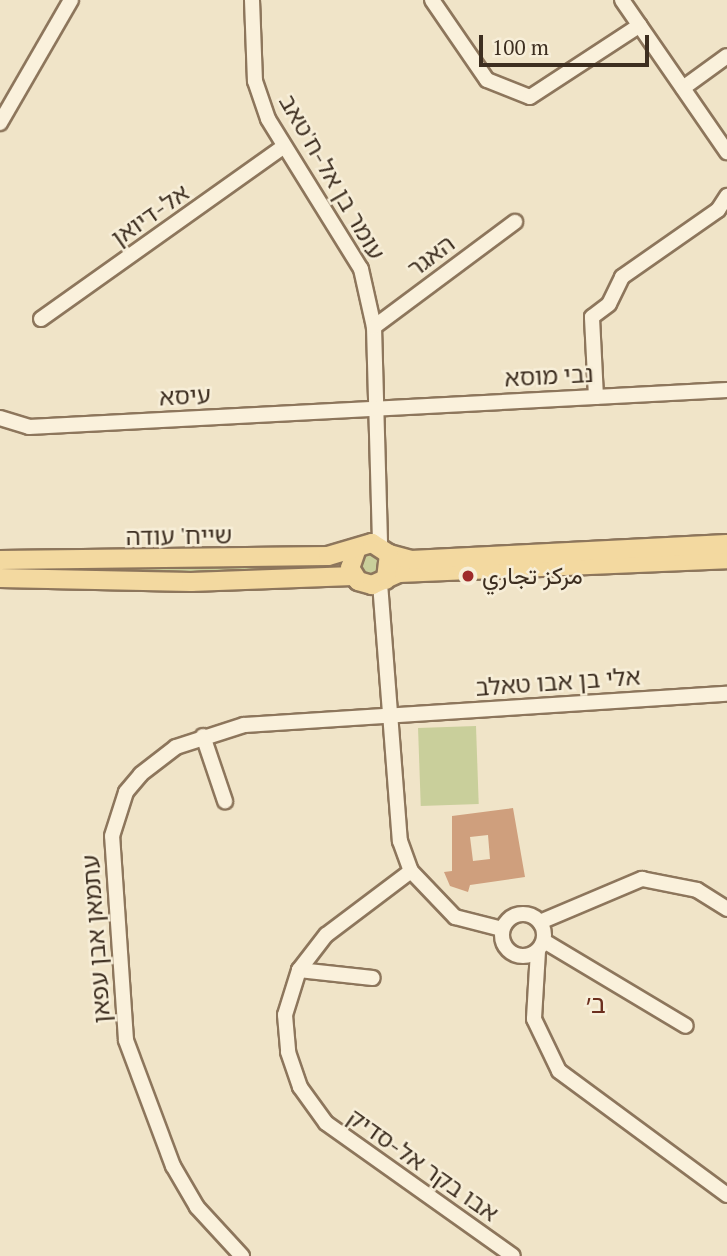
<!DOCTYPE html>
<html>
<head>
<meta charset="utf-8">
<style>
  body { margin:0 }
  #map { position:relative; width:727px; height:1256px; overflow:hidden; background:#f0e4c8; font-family:"PT Serif",Vazirmatn,"Noto Sans Hebrew",serif }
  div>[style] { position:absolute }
  .green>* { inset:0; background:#c9cf9b; transform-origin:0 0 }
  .round { border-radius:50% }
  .building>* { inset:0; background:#cf9f7d }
  .roads { filter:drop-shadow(2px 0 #8d765c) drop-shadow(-2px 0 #8d765c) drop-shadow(0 2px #8d765c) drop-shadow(0 -2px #8d765c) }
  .minor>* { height:14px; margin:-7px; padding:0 7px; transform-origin:7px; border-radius:7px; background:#faf1dc }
  .minor>.ring { margin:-7px; padding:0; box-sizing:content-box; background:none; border:14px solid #faf1dc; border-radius:50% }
  .major>* { height:18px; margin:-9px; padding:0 9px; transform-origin:9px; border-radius:9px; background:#f3d9a0 }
  .dots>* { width:19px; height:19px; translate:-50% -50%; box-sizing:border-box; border:4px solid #f7eed8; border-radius:50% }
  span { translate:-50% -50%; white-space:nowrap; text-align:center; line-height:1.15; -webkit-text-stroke:5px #f7eed8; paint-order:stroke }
  .street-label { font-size:24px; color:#3d2e20 }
  .poi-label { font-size:24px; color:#3d2e20 }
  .left { translate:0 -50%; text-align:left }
  .neighbourhood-label { font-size:26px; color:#6b2e1e }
  .scale { position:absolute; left:479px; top:35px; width:170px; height:32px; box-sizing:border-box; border:4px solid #3d2e20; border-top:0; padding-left:9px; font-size:21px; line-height:24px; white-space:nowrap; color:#3d2e20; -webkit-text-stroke:5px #f7eed8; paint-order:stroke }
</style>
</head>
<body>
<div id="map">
  <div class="green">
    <div class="round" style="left:359px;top:552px;width:24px;height:24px"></div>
    <div style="clip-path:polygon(333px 561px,334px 570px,0 582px,0 570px)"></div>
    <div style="left:476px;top:726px;width:78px;height:58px;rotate:88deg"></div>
  </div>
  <div class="building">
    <div style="clip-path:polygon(evenodd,513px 808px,525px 877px,470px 885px,468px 892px,450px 886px,444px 872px,452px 871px,452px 816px,513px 808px,488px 835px,490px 859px,473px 861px,470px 837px,488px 835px)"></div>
  </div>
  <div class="roads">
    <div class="minor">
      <div style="left:252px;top:0;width:81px;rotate:87.9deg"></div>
      <div style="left:255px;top:81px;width:40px;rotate:71.1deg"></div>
      <div style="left:268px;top:119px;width:176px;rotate:58.2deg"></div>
      <div style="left:361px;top:269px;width:59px;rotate:77.4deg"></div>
      <div style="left:374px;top:327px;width:218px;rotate:88.4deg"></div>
      <div style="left:432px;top:0;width:97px;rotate:55.5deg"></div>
      <div style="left:487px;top:80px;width:46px;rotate:21.6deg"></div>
      <div style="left:530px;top:97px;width:131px;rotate:-33.2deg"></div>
      <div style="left:622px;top:0;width:185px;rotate:55.4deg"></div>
      <div style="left:683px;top:88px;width:54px;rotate:-36deg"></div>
      <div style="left:0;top:123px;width:142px;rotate:-60deg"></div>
      <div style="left:41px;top:319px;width:298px;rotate:-35.4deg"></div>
      <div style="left:374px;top:327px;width:176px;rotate:-36.7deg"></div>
      <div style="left:596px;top:397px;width:80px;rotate:-92.9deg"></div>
      <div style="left:592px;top:317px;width:21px;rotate:-37deg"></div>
      <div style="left:609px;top:304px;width:30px;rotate:-64deg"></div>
      <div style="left:622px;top:277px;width:117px;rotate:-34.9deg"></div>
      <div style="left:718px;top:210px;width:17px;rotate:-57deg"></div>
      <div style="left:0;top:418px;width:30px;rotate:17deg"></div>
      <div style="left:29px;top:427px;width:699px;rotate:-3.03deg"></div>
      <div style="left:380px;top:583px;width:259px;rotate:85.6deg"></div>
      <div style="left:400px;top:841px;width:32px;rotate:70deg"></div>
      <div style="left:411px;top:871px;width:64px;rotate:46.3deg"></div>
      <div style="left:455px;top:917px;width:49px;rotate:14.3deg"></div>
      <div style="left:203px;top:736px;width:69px;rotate:71.3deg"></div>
      <div style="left:411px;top:871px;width:106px;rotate:143deg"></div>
      <div style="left:326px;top:935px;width:44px;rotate:127.6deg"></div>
      <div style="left:299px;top:970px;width:47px;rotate:107.3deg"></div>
      <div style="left:285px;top:1015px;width:37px;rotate:85deg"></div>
      <div style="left:288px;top:1052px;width:37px;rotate:71deg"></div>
      <div style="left:300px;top:1087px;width:44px;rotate:54.2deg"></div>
      <div style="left:326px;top:1123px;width:229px;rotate:35.4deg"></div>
      <div class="ring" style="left:502px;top:914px;width:28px;height:28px"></div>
      <div style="left:540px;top:922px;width:111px;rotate:-22.9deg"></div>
      <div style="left:642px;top:879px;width:56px;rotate:11.3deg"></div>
      <div style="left:697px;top:890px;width:36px;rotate:32deg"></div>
      <div style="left:544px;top:941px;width:165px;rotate:30.9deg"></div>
      <div style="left:538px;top:951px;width:68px;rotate:93.4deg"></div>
      <div style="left:534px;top:1019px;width:58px;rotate:64.3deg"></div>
      <div style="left:559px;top:1071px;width:209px;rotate:36.4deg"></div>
      <div style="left:299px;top:970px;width:74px;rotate:6.2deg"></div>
      <div style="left:242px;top:1256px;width:67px;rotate:-132.6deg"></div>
      <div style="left:197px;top:1207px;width:48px;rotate:-120.3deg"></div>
      <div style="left:173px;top:1166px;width:134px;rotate:-110.5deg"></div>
      <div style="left:126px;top:1040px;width:204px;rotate:-93.9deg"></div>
      <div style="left:112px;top:836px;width:46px;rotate:-72.3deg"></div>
      <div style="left:126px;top:792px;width:23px;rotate:-50deg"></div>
      <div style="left:141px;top:774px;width:44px;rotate:-37.6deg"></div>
      <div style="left:176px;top:747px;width:71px;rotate:-17.9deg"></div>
      <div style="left:244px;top:725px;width:484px;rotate:-3.7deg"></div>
    </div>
    <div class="major">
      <div style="left:357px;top:548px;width:21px;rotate:109deg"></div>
      <div style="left:350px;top:568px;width:15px;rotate:58deg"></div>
      <div style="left:358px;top:581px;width:15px;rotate:16deg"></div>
      <div style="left:372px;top:585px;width:30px;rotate:-24deg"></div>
      <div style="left:399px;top:573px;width:328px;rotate:-2.4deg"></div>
      <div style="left:389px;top:554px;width:23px;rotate:15deg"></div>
      <div style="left:411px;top:560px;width:316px;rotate:-2.9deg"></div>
      <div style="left:0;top:560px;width:328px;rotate:-0.7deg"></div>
      <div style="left:328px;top:556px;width:46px;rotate:-16.5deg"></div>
      <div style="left:372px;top:543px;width:20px;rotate:33deg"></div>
      <div style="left:389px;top:554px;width:26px;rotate:97deg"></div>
      <div style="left:0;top:578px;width:191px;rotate:1.2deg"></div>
      <div style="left:191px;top:582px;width:162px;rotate:-2.1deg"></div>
    </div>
  </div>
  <div class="dots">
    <div style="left:468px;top:576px;background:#9e2a2b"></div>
  </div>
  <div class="street-label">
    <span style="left:332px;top:177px;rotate:60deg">עומר בן אל-ח'טאב</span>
    <span style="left:150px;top:215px;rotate:-35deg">אל-דיואן</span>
    <span style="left:431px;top:256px;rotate:-37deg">האגר</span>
    <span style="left:549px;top:376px;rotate:-3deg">נבי מוסא</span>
    <span style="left:185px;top:396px;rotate:-3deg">עיסא</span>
    <span style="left:179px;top:536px;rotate:-1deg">שייח' עודה</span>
    <span style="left:558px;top:682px;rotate:-4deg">אלי בן אבו טאלב</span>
    <span style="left:96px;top:939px;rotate:-94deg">עתמאן אבן עפאן</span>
    <span style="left:423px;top:1165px;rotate:35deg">אבו בקר אל-סדיק</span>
  </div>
  <div class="poi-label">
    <span class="left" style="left:482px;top:576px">مركز تجاري</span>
  </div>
  <div class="neighbourhood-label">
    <span style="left:596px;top:1004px">ב׳</span>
  </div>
  <div class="scale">100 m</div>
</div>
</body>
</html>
